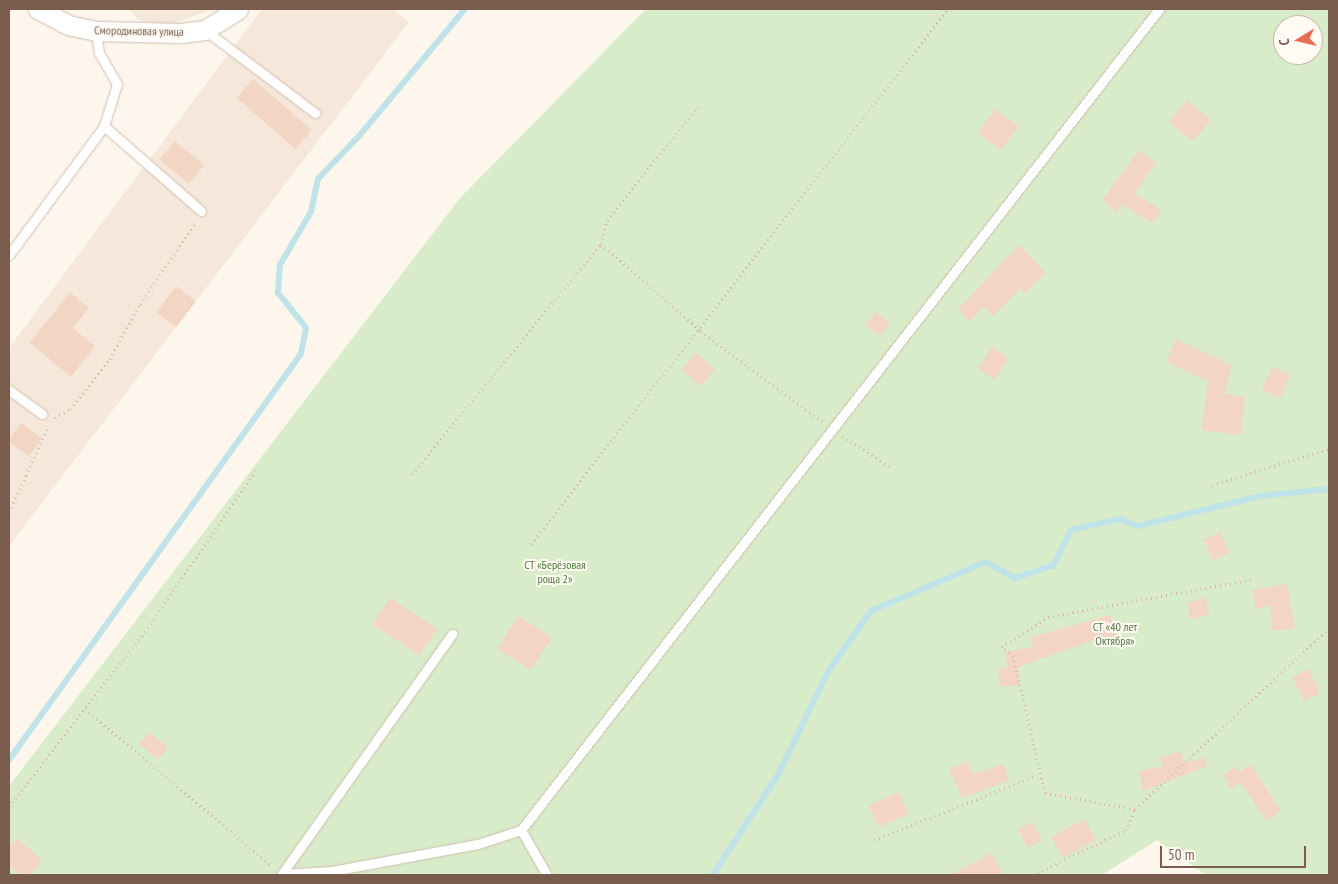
<!DOCTYPE html>
<html>
<head>
<meta charset="utf-8">
<style>
  body { margin:0 }
  #map { position:relative; width:1338px; height:884px; overflow:hidden; background:#fdf6ec; font-family:"PT Sans Narrow",sans-serif }
  div>[style] { position:absolute }
  .residential>* { inset:0; background:#f5e8da }
  .green>* { inset:0; background:#d8ecc9 }
  .stream>* { height:5.5px; margin:-2.75px; padding:0 2.75px; transform-origin:2.75px; border-radius:2.75px; background:#bfe3e8 }
  .building>* { inset:0; background:#f3d5c3; transform-origin:0 0 }
  .path>* { height:3px; margin-top:-1.5px; transform-origin:0; background:repeating-linear-gradient(90deg,#d9b8a5 0 1px,transparent 0 5px) }
  .roads { filter:drop-shadow(0 0 1px #d1beb0) drop-shadow(0 0 1px #d1beb0) }
  .service>* { height:9px; margin:-4.5px; padding:0 4.5px; transform-origin:4.5px; border-radius:4.5px; background:#fff }
  .minor>* { height:19px; margin:-9.5px; padding:0 9.5px; transform-origin:9.5px; border-radius:9.5px; background:#fff }
  span { translate:-50% -50%; white-space:nowrap; text-align:center; line-height:1.15; -webkit-text-stroke:4px #fffaf3; paint-order:stroke }
  .street-label { font-size:12px; color:#7a5c4d }
  .park-label { font-size:12px; color:#537a41 }
  .frame { position:absolute; inset:0; border:10px solid #7a5c4d; pointer-events:none }
  .north { position:absolute; left:1273px; top:15px; width:50px; height:50px; box-sizing:border-box; background:#fffaf3; border:1px solid #cabbb1; border-radius:50%; rotate:261deg; font-size:14px; font-weight:700; line-height:20px; text-align:center; color:#7a5c4d }
  .north::after { content:''; display:block; margin:auto; width:18px; height:22px; background:#e76f51; clip-path:polygon(50% 0,100% 100%,50% 72%,0 100%) }
  .scale { position:absolute; left:1160px; top:846px; width:146px; height:22px; box-sizing:border-box; border:2px solid #7a5c4d; border-top:0; padding-left:6px; font-size:15px; line-height:18px; white-space:nowrap; color:#7a5c4d; -webkit-text-stroke:4px #fffaf3; paint-order:stroke }
</style>
</head>
<body>
<div id="map">
  <div class="residential">
    <i style="clip-path:polygon(129px 9px,215px 9px,165px 26px,139px 20px)"></i>
    <i style="clip-path:polygon(262px 9px,392px 9px,409px 22px,9px 546px,9px 348px)"></i>
  </div>
  <div class="green">
    <i style="clip-path:polygon(evenodd,646px 9px,1329px 9px,1329px 875px,1206px 875px,1157px 840px,1102px 875px,9px 875px,9px 786px,460px 198px,646px 9px,1283px 25px,1313px 25px,1313px 55px,1283px 55px,1283px 25px)"></i>
  </div>
  <div class="stream">
    <i style="left:9px;top:760px;width:500px;rotate:-54.28deg"></i>
    <i style="left:301px;top:354px;width:26px;rotate:-79deg"></i>
    <i style="left:306px;top:328px;width:45px;rotate:-128.7deg"></i>
    <i style="left:278px;top:293px;width:28px;rotate:-86deg"></i>
    <i style="left:280px;top:265px;width:61px;rotate:-59.7deg"></i>
    <i style="left:311px;top:212px;width:34px;rotate:-78deg"></i>
    <i style="left:318px;top:179px;width:61px;rotate:-46.3deg"></i>
    <i style="left:360px;top:135px;width:164px;rotate:-50.2deg"></i>
    <i style="left:713px;top:875px;width:119px;rotate:-57deg"></i>
    <i style="left:778px;top:775px;width:117px;rotate:-64.1deg"></i>
    <i style="left:829px;top:670px;width:72px;rotate:-54.6deg"></i>
    <i style="left:871px;top:611px;width:125px;rotate:-23.1deg"></i>
    <i style="left:986px;top:562px;width:33px;rotate:29deg"></i>
    <i style="left:1015px;top:578px;width:40px;rotate:-18deg"></i>
    <i style="left:1053px;top:566px;width:40px;rotate:-63.4deg"></i>
    <i style="left:1071px;top:530px;width:50px;rotate:-12.7deg"></i>
    <i style="left:1120px;top:519px;width:19px;rotate:21deg"></i>
    <i style="left:1138px;top:526px;width:127px;rotate:-13.7deg"></i>
    <i style="left:1261px;top:496px;width:68px;rotate:-5.9deg"></i>
  </div>
  <div class="building">
    <i style="left:253px;top:79px;width:78px;height:25px;rotate:41deg"></i>
    <i style="left:1187px;top:100px;width:31px;height:28px;rotate:40deg"></i>
    <i style="left:995px;top:109px;width:29px;height:30px;rotate:36deg"></i>
    <i style="left:175px;top:141px;width:38px;height:24px;rotate:40deg"></i>
    <i style="clip-path:polygon(1139px 150px,1156px 163px,1134px 194px,1161px 209px,1153px 223px,1122px 205px,1117px 212px,1102px 201px)"></i>
    <i style="clip-path:polygon(1019px 245px,1046px 273px,1025px 293px,1020px 289px,993px 316px,984px 307px,969px 321px,958px 309px)"></i>
    <i style="left:176px;top:286px;width:25px;height:33px;rotate:37deg"></i>
    <i style="clip-path:polygon(70px 292px,89px 308px,73px 328px,95px 346px,71px 377px,30px 343px)"></i>
    <i style="left:875px;top:312px;width:18px;height:17px;rotate:34deg"></i>
    <i style="clip-path:polygon(1176px 339px,1232px 365px,1225px 394px,1245px 397px,1241px 435px,1201px 430px,1208px 381px,1166px 362px)"></i>
    <i style="left:992px;top:347px;width:20px;height:26px;rotate:33deg"></i>
    <i style="left:696px;top:353px;width:25px;height:22px;rotate:40deg"></i>
    <i style="left:1272px;top:367px;width:20px;height:25px;rotate:24deg"></i>
    <i style="left:21px;top:423px;width:26px;height:22px;rotate:36deg"></i>
    <i style="left:1220px;top:532px;width:23px;height:18px;rotate:65deg"></i>
    <i style="clip-path:polygon(1287px 584px,1295px 629px,1272px 630px,1271px 606px,1256px 609px,1252px 590px)"></i>
    <i style="left:390px;top:598px;width:56px;height:32px;rotate:33deg"></i>
    <i style="left:1206px;top:598px;width:17px;height:20px;rotate:77deg"></i>
    <i style="clip-path:polygon(1111px 615px,1116px 639px,1100px 643px,1099px 638px,1018px 667px,1020px 685px,1000px 687px,998px 669px,1008px 668px,1005px 652px,1034px 647px,1031px 637px)"></i>
    <i style="left:518px;top:616px;width:40px;height:39px;rotate:32deg"></i>
    <i style="left:1308px;top:669px;width:27px;height:18px;rotate:63deg"></i>
    <i style="left:149px;top:732px;width:24px;height:16px;rotate:38deg"></i>
    <i style="clip-path:polygon(1180px 751px,1185px 762px,1205px 758px,1207px 766px,1143px 791px,1139px 771px,1163px 766px,1160px 758px)"></i>
    <i style="clip-path:polygon(967px 761px,973px 774px,1004px 764px,1009px 780px,962px 798px,949px 769px)"></i>
    <i style="clip-path:polygon(1251px 765px,1281px 811px,1267px 821px,1241px 783px,1231px 789px,1223px 775px,1237px 766px,1240px 772px)"></i>
    <i style="left:899px;top:792px;width:24px;height:33px;rotate:66deg"></i>
    <i style="left:1085px;top:819px;width:24px;height:38px;rotate:62deg"></i>
    <i style="left:1032px;top:822px;width:21px;height:16px;rotate:62deg"></i>
    <i style="clip-path:polygon(17px 838px,42px 860px,30px 875px,21px 875px,9px 865px,9px 848px)"></i>
    <i style="clip-path:polygon(992px 853px,1003px 875px,950px 875px)"></i>
  </div>
  <div class="path">
    <i style="left:601px;top:244px;width:133px;rotate:41deg"></i>
    <i style="left:701px;top:331px;width:152px;rotate:36.7deg"></i>
    <i style="left:55px;top:418px;width:17px;rotate:-31deg"></i>
    <i style="left:70px;top:409px;width:64px;rotate:-51.3deg"></i>
    <i style="left:110px;top:359px;width:63px;rotate:-61.4deg"></i>
    <i style="left:140px;top:304px;width:99px;rotate:-55.7deg"></i>
    <i style="left:842px;top:436px;width:59px;rotate:32.6deg"></i>
    <i style="left:412px;top:474px;width:298px;rotate:-50.6deg"></i>
    <i style="left:601px;top:244px;width:25px;rotate:-76deg"></i>
    <i style="left:607px;top:220px;width:150px;rotate:-51.2deg"></i>
    <i style="left:1212px;top:485px;width:122px;rotate:-17.1deg"></i>
    <i style="left:9px;top:512px;width:94px;rotate:-65.4deg"></i>
    <i style="left:531px;top:544px;width:678px;rotate:-52.07deg"></i>
    <i style="left:85px;top:709px;width:244px;rotate:40deg"></i>
    <i style="left:9px;top:806px;width:216px;rotate:-52deg"></i>
    <i style="left:142px;top:636px;width:201px;rotate:-55.5deg"></i>
    <i style="left:1135px;top:809px;width:91px;rotate:-169.9deg"></i>
    <i style="left:1045px;top:793px;width:141px;rotate:-103.1deg"></i>
    <i style="left:1013px;top:656px;width:14px;rotate:-141deg"></i>
    <i style="left:1002px;top:647px;width:55px;rotate:-33.1deg"></i>
    <i style="left:1048px;top:617px;width:209px;rotate:-10.5deg"></i>
    <i style="left:874px;top:840px;width:175px;rotate:-21.7deg"></i>
    <i style="left:1033px;top:875px;width:103px;rotate:-25.8deg"></i>
    <i style="left:1126px;top:830px;width:23px;rotate:-67deg"></i>
    <i style="left:1135px;top:809px;width:265px;rotate:-43deg"></i>
  </div>
  <div class="roads">
    <div class="service">
      <i style="left:205px;top:30px;width:138px;rotate:37deg"></i>
      <i style="left:104px;top:126px;width:129px;rotate:41.2deg"></i>
      <i style="left:9px;top:255px;width:160px;rotate:-53.6deg"></i>
      <i style="left:104px;top:126px;width:44px;rotate:-72.8deg"></i>
      <i style="left:117px;top:84px;width:36px;rotate:-120deg"></i>
      <i style="left:99px;top:53px;width:22px;rotate:-98deg"></i>
      <i style="left:9px;top:390px;width:41px;rotate:36deg"></i>
      <i style="left:521px;top:830px;width:52px;rotate:60deg"></i>
      <i style="left:282px;top:874px;width:50px;rotate:-3.4deg"></i>
      <i style="left:332px;top:871px;width:148px;rotate:-10.5deg"></i>
      <i style="left:478px;top:844px;width:45px;rotate:-18deg"></i>
      <i style="left:521px;top:830px;width:1040px;rotate:-52.15deg"></i>
      <i style="left:281px;top:875px;width:296px;rotate:-54.6deg"></i>
    </div>
    <div class="minor">
      <i style="left:38px;top:9px;width:34px;rotate:28deg"></i>
      <i style="left:68px;top:25px;width:29px;rotate:12deg"></i>
      <i style="left:96px;top:31px;width:85px;rotate:1.3deg"></i>
      <i style="left:181px;top:33px;width:24px;rotate:-7deg"></i>
      <i style="left:205px;top:30px;width:39px;rotate:-32deg"></i>
    </div>
  </div>
  <div class="street-label">
    <span style="left:139px;top:31px;rotate:1deg">Смородиновая улица</span>
  </div>
  <div class="park-label">
    <span style="left:555px;top:572px">СТ «Берёзовая<br>роща 2»</span>
    <span style="left:1115px;top:634px">СТ «40 лет<br>Октября»</span>
  </div>
  <div class="frame"></div>
  <div class="north">С</div>
  <div class="scale">50 m</div>
</div>
</body>
</html>
